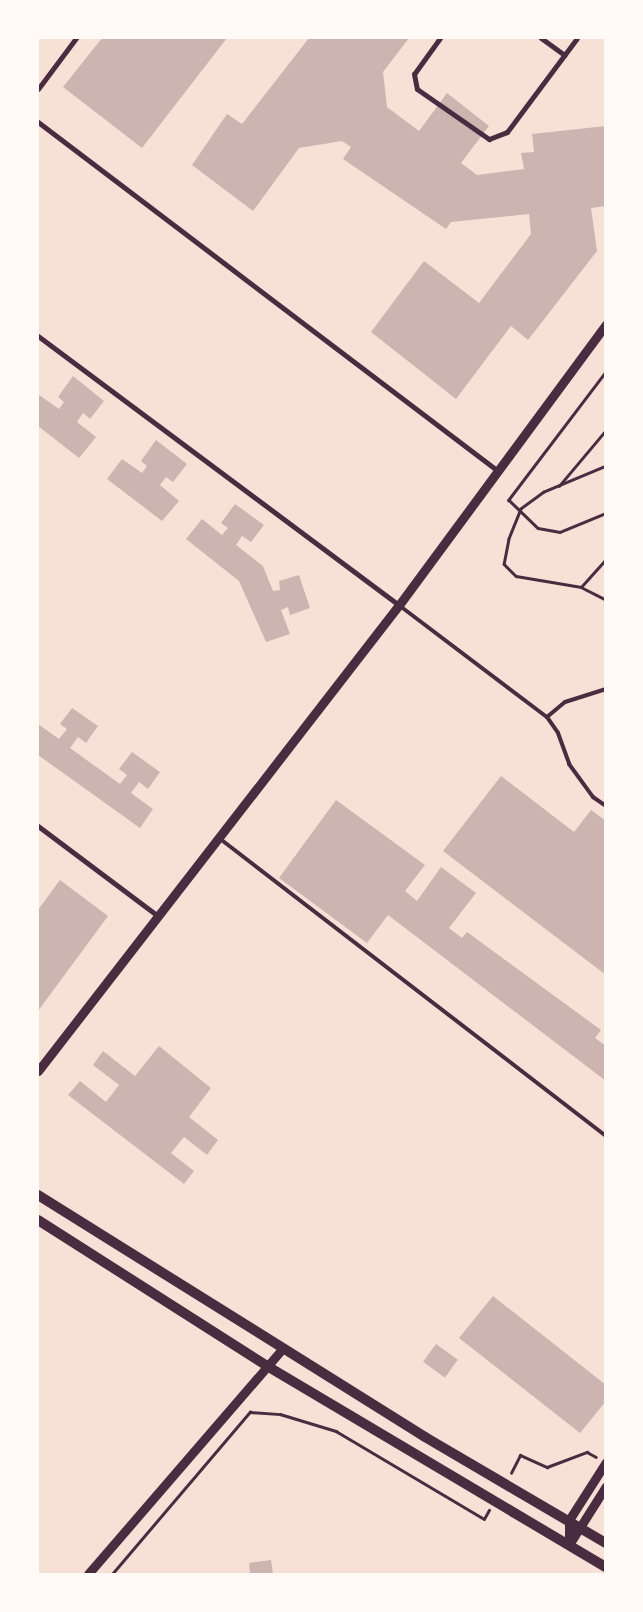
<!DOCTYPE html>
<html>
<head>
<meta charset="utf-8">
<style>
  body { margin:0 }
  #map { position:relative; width:643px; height:1612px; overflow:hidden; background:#f7e1d7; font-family:"PT Sans Narrow",sans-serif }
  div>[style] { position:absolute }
  .building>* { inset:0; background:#ccb4b1; transform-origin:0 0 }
  .path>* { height:2.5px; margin:-1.25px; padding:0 1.25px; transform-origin:1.25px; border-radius:1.25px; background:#4a2c40 }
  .service>* { height:4px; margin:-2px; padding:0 2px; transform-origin:2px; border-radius:2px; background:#4a2c40 }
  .minor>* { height:5px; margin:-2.5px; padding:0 2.5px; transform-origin:2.5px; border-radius:2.5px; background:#4a2c40 }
  .tertiary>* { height:9px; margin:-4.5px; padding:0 4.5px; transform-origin:4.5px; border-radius:4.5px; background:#4a2c40 }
  .secondary>* { height:10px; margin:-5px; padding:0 5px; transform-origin:5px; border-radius:5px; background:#4a2c40 }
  span { translate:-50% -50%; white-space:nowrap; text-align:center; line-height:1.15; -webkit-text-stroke:4.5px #fffaf5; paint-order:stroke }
  .frame { position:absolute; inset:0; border:39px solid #fffaf5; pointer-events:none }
</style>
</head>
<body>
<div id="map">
  <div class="building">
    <i style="clip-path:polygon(102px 38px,227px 38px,142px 148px,63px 87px)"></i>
    <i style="clip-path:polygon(309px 38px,409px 38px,383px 72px,387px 107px,419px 131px,447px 93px,489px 126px,461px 163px,477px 175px,524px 169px,521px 153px,534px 152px,532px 134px,606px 126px,606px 206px,591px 208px,597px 251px,528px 340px,511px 326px,456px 399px,371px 332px,424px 261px,479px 303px,531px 234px,529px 214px,451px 222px,446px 229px,343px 159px,351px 147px,342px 141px,299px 148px,253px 211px,192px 165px,227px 114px,242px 124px)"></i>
    <i style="clip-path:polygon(73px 376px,104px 401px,90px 419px,83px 413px,77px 422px,96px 437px,79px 458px,38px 426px,38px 397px,39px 395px,59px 409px,64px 402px,58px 397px)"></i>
    <i style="clip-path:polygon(156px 440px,187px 464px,173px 482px,166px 477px,160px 485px,179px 501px,162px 521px,107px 479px,122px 459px,142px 473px,147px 466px,141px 461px)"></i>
    <i style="clip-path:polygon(235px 504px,264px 525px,251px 542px,242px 536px,236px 545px,263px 566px,273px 591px,280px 590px,279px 581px,299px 575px,310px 608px,290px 615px,288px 607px,281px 610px,290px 634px,266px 642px,239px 581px,186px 539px,202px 519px,222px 535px,228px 528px,221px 523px)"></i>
    <i style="clip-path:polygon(72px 708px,98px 726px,86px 743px,78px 737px,70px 748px,120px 784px,127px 775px,119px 769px,132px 752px,160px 772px,148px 789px,139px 782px,131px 793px,153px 809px,140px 828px,38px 755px,38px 724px,59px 739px,67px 729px,60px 724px)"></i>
    <i style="clip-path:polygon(501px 776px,574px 832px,591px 810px,606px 821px,606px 975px,443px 851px)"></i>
    <i style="clip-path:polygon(336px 800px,425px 865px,405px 891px,417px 901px,441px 867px,476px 893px,449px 928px,462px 938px,467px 932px,601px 1030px,595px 1038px,606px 1046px,606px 1081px,388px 915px,367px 943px,279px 878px)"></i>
    <i style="clip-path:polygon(60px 880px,108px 916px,38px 1011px,38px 910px)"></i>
    <i style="clip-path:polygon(159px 1046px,211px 1088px,189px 1117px,218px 1140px,207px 1155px,184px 1137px,171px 1153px,194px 1171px,184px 1184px,68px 1095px,80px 1081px,106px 1102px,119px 1085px,93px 1065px,103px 1051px,135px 1076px)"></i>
    <i style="clip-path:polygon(493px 1296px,606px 1385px,606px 1401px,580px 1433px,459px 1338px)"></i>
    <i style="left:436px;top:1344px;width:27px;height:22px;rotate:36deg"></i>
    <i style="clip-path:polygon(271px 1560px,273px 1574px,250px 1574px,249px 1563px)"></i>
  </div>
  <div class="path">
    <i style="left:606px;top:372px;width:161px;rotate:127.2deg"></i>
    <i style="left:509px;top:500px;width:40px;rotate:44deg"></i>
    <i style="left:538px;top:528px;width:22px;rotate:10deg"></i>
    <i style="left:560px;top:532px;width:50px;rotate:-22.4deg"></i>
    <i style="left:606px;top:466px;width:67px;rotate:157.2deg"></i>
    <i style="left:544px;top:492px;width:29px;rotate:144deg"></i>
    <i style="left:521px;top:509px;width:32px;rotate:112deg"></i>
    <i style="left:509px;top:539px;width:25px;rotate:101deg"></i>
    <i style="left:504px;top:564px;width:17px;rotate:45deg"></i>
    <i style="left:516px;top:576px;width:66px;rotate:9.6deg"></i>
    <i style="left:581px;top:587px;width:28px;rotate:27deg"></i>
    <i style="left:559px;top:486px;width:73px;rotate:-50deg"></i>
    <i style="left:581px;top:587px;width:38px;rotate:-48deg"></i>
    <i style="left:511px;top:1473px;width:20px;rotate:-63deg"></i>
    <i style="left:520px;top:1455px;width:30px;rotate:24deg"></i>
    <i style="left:547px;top:1467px;width:43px;rotate:-20.6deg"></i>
    <i style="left:587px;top:1452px;width:10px;rotate:29deg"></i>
    <i style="left:112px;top:1574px;width:213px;rotate:-49.6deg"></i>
    <i style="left:250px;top:1412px;width:30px;rotate:4deg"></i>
    <i style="left:280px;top:1414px;width:59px;rotate:16.9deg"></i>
    <i style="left:336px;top:1431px;width:172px;rotate:30.7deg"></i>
    <i style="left:484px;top:1519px;width:10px;rotate:-61deg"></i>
  </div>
  <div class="service">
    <i style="left:400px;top:606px;width:184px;rotate:37.1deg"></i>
    <i style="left:547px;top:717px;width:23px;rotate:-40deg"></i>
    <i style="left:565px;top:702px;width:43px;rotate:-17.6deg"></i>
    <i style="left:547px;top:717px;width:19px;rotate:55deg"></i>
    <i style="left:558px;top:733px;width:33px;rotate:70deg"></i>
    <i style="left:569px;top:764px;width:41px;rotate:54deg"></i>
    <i style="left:593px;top:797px;width:16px;rotate:35deg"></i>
    <i style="left:219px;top:838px;width:488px;rotate:37.6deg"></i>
  </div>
  <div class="minor">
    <i style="left:440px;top:38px;width:44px;rotate:125.8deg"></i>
    <i style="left:414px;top:74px;width:15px;rotate:79deg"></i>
    <i style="left:417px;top:89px;width:88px;rotate:34.8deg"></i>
    <i style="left:489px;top:139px;width:19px;rotate:-21deg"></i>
    <i style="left:507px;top:132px;width:117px;rotate:-53.3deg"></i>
    <i style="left:541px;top:38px;width:29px;rotate:36deg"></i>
    <i style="left:38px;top:89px;width:64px;rotate:-53.3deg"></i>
    <i style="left:38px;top:122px;width:577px;rotate:37.19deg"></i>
    <i style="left:38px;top:336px;width:450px;rotate:36.7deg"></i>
    <i style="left:38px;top:826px;width:150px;rotate:36.9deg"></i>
  </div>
  <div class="tertiary">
    <i style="left:38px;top:1071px;width:589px;rotate:-52.24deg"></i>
    <i style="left:399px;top:605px;width:349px;rotate:-53.6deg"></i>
    <i style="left:569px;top:1543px;width:23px;rotate:-90deg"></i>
    <i style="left:569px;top:1520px;width:69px;rotate:-57.5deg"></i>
    <i style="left:570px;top:1543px;width:67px;rotate:-57.7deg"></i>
    <i style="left:88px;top:1574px;width:297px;rotate:-49.2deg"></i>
  </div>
  <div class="secondary">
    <i style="left:38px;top:1195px;width:456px;rotate:32deg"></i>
    <i style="left:425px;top:1437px;width:210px;rotate:30.4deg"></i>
    <i style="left:38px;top:1220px;width:272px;rotate:32.5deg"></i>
    <i style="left:267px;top:1366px;width:394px;rotate:30.7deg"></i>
  </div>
  <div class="frame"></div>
</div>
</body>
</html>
